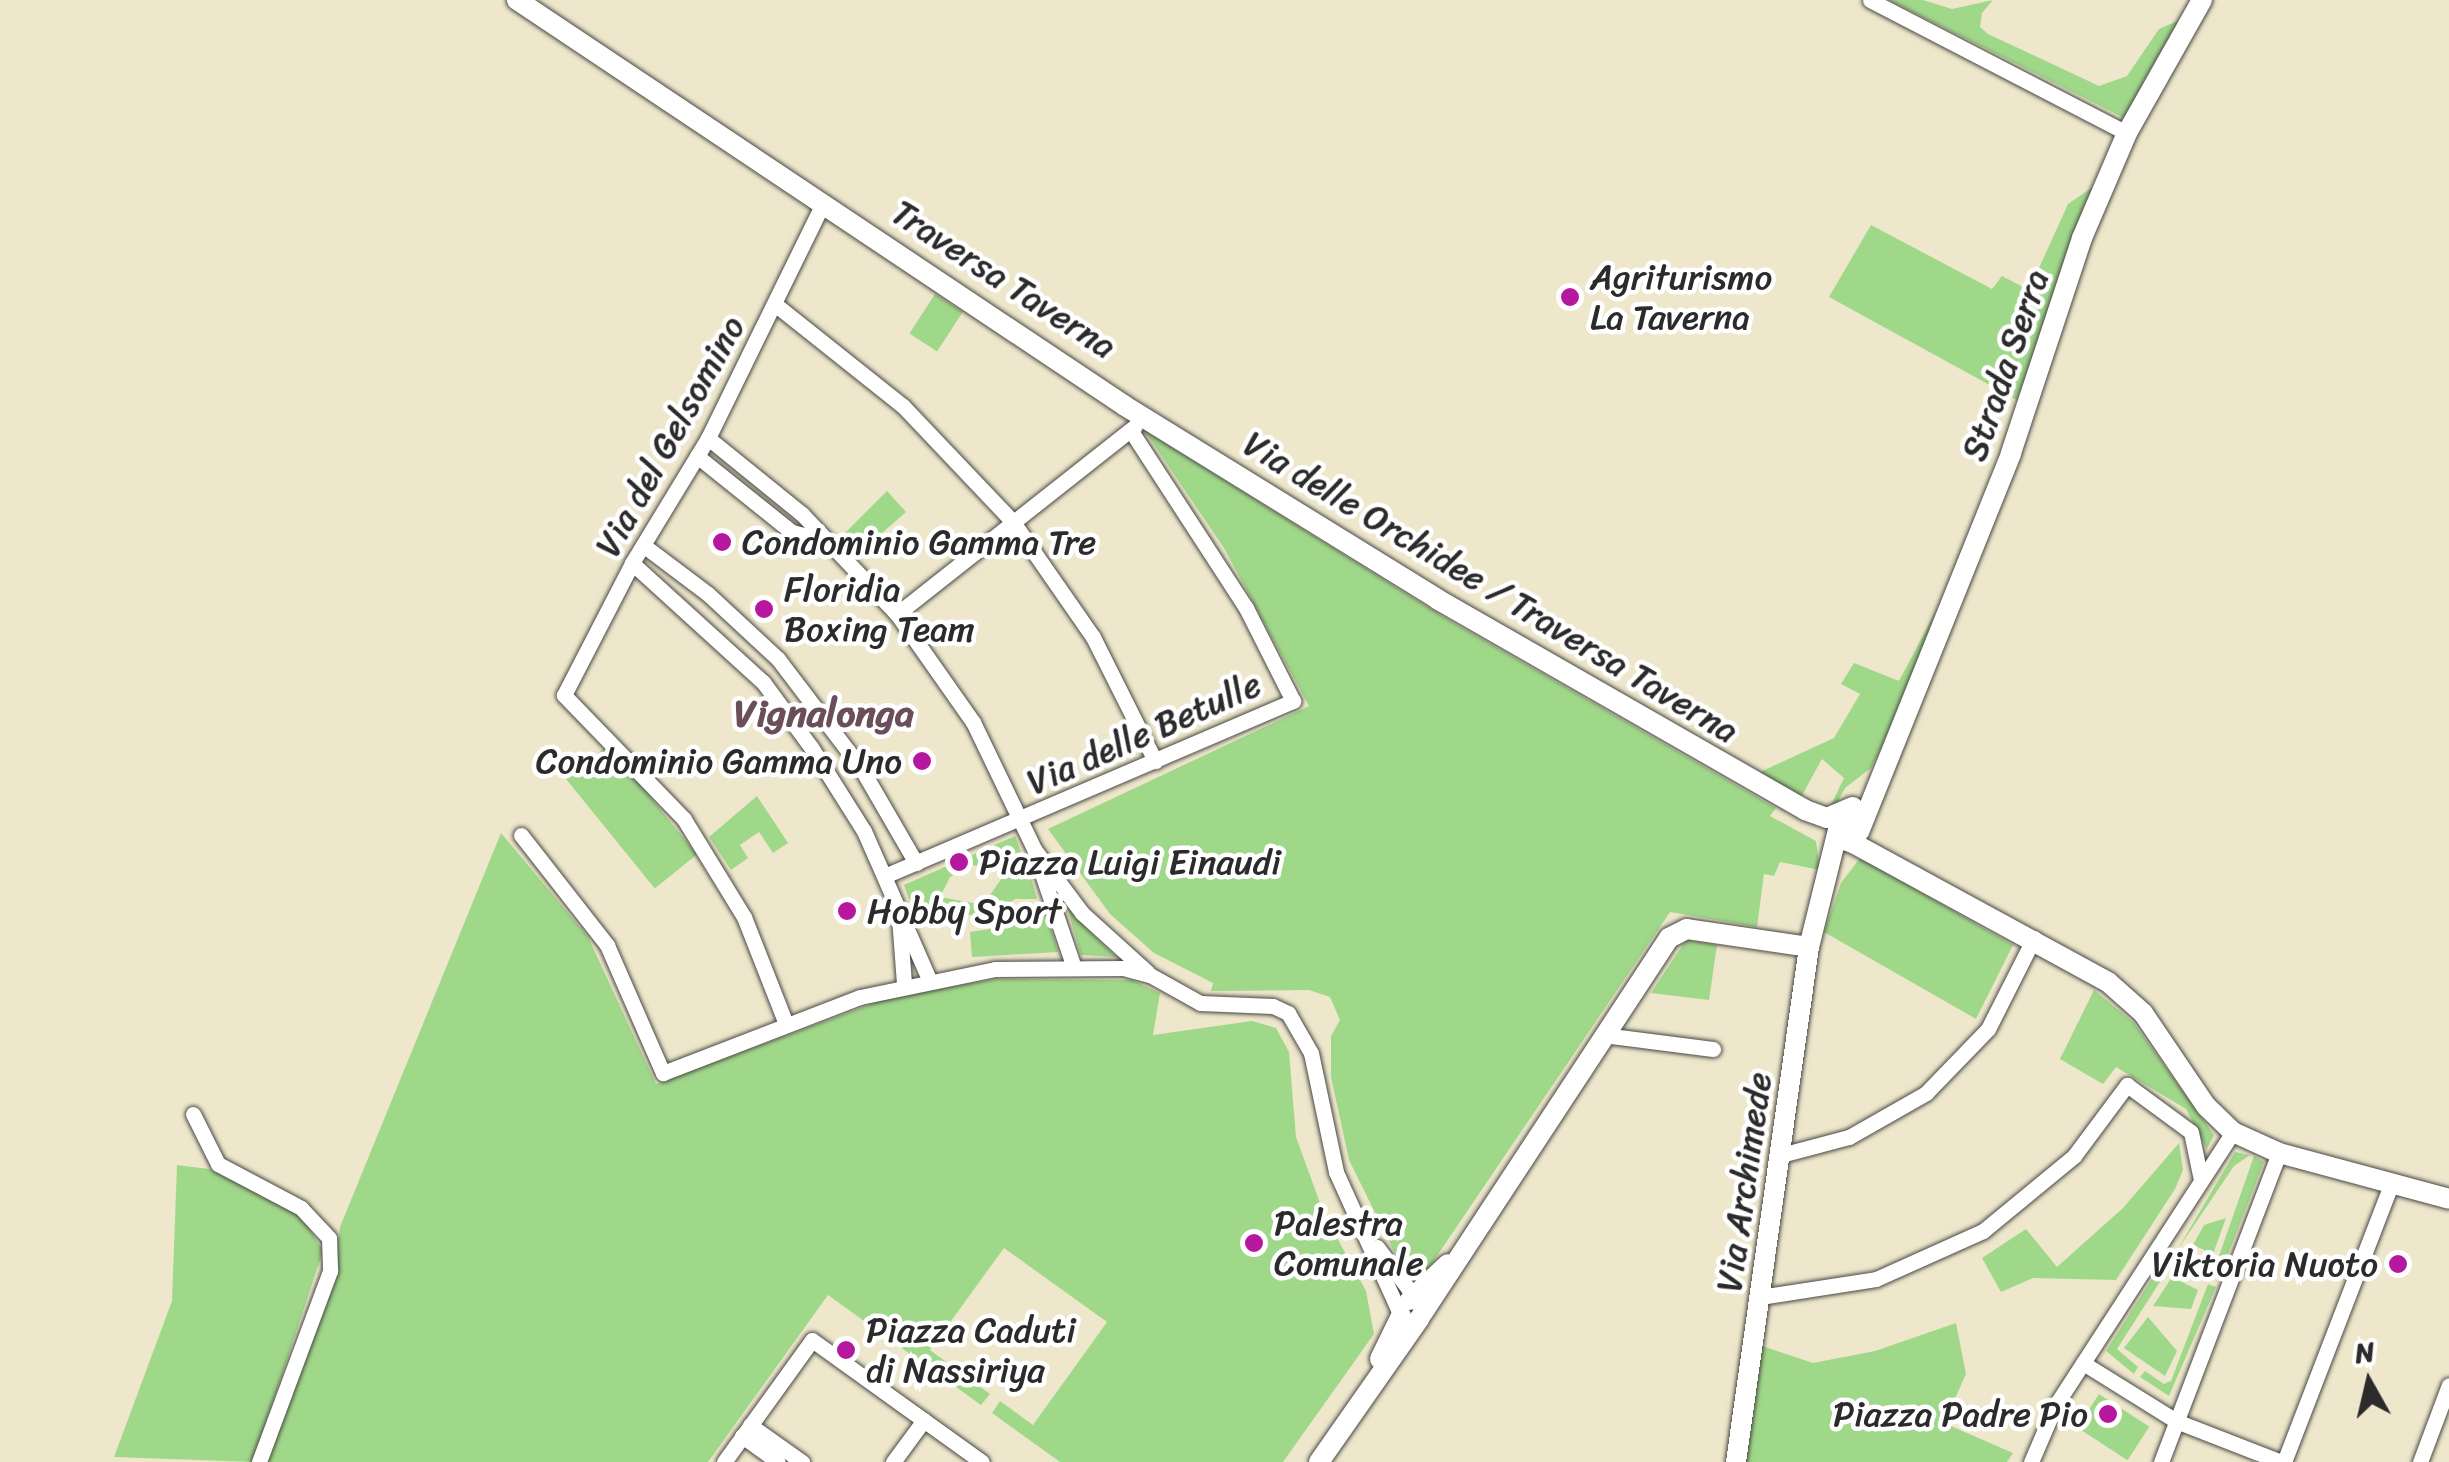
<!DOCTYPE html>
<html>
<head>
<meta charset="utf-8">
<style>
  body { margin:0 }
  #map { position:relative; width:2449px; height:1462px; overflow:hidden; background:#eee7cc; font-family:Sriracha,sans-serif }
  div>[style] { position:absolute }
  .green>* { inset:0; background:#a0d88a; transform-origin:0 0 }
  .roads { filter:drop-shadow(0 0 2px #484743) drop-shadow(0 0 2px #484743) }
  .minor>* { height:15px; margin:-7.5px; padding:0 7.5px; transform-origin:7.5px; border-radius:7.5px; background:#fff }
  .major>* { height:20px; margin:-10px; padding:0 10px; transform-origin:10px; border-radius:10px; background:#fff }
  .dots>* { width:28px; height:28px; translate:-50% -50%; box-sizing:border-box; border:5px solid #fff; border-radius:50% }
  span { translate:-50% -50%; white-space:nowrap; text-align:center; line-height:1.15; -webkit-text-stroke:9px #fff; paint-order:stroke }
  .poi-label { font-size:35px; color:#2b2b2b }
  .left { translate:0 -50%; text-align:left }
  .right { translate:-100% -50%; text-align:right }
  .street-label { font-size:35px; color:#2b2b2b }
  .neighbourhood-label { font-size:38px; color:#6a4e59; font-weight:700 }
  .north { position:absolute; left:2319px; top:1332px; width:100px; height:100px; -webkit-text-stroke:8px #fff; paint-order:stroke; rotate:352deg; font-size:28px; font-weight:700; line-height:40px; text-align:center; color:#2b2b2b }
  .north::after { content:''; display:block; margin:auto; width:35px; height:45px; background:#2b2b2b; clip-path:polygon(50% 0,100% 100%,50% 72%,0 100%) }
</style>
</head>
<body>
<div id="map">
  <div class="green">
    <i style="clip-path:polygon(1889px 0,1923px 0,1952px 9px,1993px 0,1982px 13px,1980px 27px,1988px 34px,2099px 86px,2127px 76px,2159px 29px,2182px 19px,2124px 118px)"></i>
    <i style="clip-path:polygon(2093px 187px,2017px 400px,1829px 297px,1871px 225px,1992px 289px,2002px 276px,2029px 290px,2068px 204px)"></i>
    <i style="left:935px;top:294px;width:33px;height:47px;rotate:33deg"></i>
    <i style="clip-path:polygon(1144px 430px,1445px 618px,1776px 808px,1770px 816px,1816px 841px,1820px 870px,1780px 862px,1774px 876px,1764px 874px,1757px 927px,1670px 912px,1426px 1272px,1413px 1271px,1394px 1251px,1349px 1160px,1331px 1077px,1331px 1036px,1340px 1020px,1330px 997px,1309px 990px,1211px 991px,1213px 983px,1154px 953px,1110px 914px,1048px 829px,1309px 706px,1224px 548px)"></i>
    <i style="clip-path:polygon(887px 491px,906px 512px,858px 554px,842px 536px)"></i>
    <i style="clip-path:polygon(1937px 609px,1908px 695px,1871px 768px,1845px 788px,1834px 809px,1830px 807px,1844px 778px,1822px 759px,1801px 797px,1758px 773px,1834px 738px,1860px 694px,1841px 684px,1854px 663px,1899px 681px)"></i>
    <i style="left:608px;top:745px;width:141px;height:54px;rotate:51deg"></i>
    <i style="clip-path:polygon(757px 796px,788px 843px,773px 853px,759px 832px,740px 845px,748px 858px,731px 870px,709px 837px)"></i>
    <i style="clip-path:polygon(501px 833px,588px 937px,656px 1084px,888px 998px,996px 979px,1132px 980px,1160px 993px,1153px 1035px,1252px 1021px,1276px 1028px,1289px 1052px,1296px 1137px,1324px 1214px,1366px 1291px,1374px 1334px,1283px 1462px,1060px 1462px,992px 1413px,1000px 1401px,1033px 1425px,1107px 1322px,1004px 1248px,930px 1350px,990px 1394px,981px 1405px,828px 1295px,708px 1462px,266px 1462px,334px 1279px,340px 1227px)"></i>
    <i style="clip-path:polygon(1015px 836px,1028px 871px,970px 865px,950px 877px,940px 897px,983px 905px,1006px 872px,1031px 877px,1037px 899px,1015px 899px,988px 919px,961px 913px,938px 919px,911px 905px,904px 885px)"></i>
    <i style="clip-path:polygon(1860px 858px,2013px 945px,1976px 1019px,1824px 932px,1841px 883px)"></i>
    <i style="clip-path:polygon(1022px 903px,1045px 909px,1058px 952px,972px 957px,970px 932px,996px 928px)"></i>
    <i style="clip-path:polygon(1067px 907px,1091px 933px,1116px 957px,1081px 955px)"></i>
    <i style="clip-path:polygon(1686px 940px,1717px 945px,1709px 1000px,1651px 993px)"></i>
    <i style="clip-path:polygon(2094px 990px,2134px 1023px,2214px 1135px,2207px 1149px,2186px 1109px,2116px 1067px,2103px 1084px,2060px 1059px)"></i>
    <i style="clip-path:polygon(2179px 1143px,2183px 1170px,2175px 1189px,2116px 1280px,2033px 1278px,2001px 1292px,1982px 1258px,2026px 1229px,2057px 1267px,2123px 1208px)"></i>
    <i style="clip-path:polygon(2235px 1152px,2250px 1155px,2234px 1166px,2176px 1252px)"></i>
    <i style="clip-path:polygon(2254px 1156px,2264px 1162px,2218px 1280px,2212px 1276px)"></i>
    <i style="clip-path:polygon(177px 1165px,209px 1169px,301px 1215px,323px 1251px,253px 1462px,114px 1457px,172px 1301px)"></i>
    <i style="clip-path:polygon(2226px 1218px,2213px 1254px,2193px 1245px,2204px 1225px)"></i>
    <i style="clip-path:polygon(2168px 1254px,2172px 1263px,2117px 1349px,2138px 1367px,2134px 1374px,2106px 1351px)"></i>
    <i style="clip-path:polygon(2172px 1277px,2198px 1290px,2191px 1309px,2153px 1306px)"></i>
    <i style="clip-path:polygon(2208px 1284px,2216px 1287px,2169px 1396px,2140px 1377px,2145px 1371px,2164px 1384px,2171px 1381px)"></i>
    <i style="clip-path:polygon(2148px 1317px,2177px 1351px,2165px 1376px,2124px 1348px)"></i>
    <i style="clip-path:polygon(1956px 1323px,1966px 1374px,1944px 1423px,2013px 1453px,2007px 1462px,1745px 1462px,1762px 1346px,1813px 1363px,1875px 1351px)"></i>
    <i style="left:2099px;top:1394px;width:60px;height:40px;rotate:33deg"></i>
  </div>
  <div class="roads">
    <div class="minor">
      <i style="left:1870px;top:0;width:289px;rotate:27.4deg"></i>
      <i style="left:776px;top:305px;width:162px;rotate:38.5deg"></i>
      <i style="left:903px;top:406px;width:160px;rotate:46.5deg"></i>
      <i style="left:1013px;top:522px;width:140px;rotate:55.2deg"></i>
      <i style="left:1093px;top:637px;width:139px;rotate:63.4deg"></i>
      <i style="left:708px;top:438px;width:121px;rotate:39deg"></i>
      <i style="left:802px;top:514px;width:138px;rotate:46.5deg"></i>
      <i style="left:897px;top:614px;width:132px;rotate:54.9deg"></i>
      <i style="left:973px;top:722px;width:141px;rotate:64.3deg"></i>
      <i style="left:1034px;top:849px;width:80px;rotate:53.1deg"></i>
      <i style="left:1082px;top:913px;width:88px;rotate:42.2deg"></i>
      <i style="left:697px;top:456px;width:122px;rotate:38.7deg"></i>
      <i style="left:792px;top:532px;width:37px;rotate:14deg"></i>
      <i style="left:643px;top:545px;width:81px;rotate:37deg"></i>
      <i style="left:708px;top:594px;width:96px;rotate:42.9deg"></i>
      <i style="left:778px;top:659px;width:137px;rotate:52.7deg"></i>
      <i style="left:861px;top:768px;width:110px;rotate:59.9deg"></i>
      <i style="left:632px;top:563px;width:177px;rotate:42.3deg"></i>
      <i style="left:763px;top:682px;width:81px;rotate:53.6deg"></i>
      <i style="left:811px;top:747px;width:99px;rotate:57.8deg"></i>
      <i style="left:864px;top:831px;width:162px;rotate:66.3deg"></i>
      <i style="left:897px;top:614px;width:303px;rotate:-38.3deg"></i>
      <i style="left:521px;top:835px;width:140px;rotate:52deg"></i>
      <i style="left:607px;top:945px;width:140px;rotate:66.4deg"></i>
      <i style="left:663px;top:1073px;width:211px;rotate:-21.1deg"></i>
      <i style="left:860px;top:997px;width:138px;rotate:-11.7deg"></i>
      <i style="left:995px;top:969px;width:128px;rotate:-0.4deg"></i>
      <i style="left:1123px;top:968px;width:28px;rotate:15deg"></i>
      <i style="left:1150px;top:975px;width:57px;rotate:29.2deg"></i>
      <i style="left:1200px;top:1003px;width:73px;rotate:2.4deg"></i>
      <i style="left:1273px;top:1006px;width:17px;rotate:25deg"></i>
      <i style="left:1288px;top:1013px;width:46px;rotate:60.1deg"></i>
      <i style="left:1311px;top:1053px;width:122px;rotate:78.1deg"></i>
      <i style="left:1336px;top:1172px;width:156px;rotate:65.7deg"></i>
      <i style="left:1038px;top:862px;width:109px;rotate:71.2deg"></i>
      <i style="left:887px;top:875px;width:442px;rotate:-23.2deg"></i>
      <i style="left:1293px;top:701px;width:104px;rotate:-116.8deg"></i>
      <i style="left:1246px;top:608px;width:211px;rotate:-123deg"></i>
      <i style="left:899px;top:917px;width:67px;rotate:85.7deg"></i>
      <i style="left:786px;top:1024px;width:115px;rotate:-111.4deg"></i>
      <i style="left:744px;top:917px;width:115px;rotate:-121.5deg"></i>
      <i style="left:684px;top:819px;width:173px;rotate:-134.1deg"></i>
      <i style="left:564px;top:695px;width:148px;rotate:-62.7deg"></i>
      <i style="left:632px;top:563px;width:146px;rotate:-58.7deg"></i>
      <i style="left:708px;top:438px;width:262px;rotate:-63.9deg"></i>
      <i style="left:1603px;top:1035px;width:111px;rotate:7.3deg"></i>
      <i style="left:193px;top:1114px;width:56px;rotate:63.4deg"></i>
      <i style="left:218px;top:1164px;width:94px;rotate:27.9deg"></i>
      <i style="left:301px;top:1208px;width:41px;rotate:47deg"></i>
      <i style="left:329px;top:1238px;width:33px;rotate:88deg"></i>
      <i style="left:330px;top:1271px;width:204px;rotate:110.4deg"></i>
      <i style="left:1781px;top:1155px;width:70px;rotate:-14.8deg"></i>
      <i style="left:1849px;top:1137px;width:89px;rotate:-29.7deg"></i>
      <i style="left:1926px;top:1093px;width:89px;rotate:-45.9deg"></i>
      <i style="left:1988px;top:1029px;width:102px;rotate:-63.2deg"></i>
      <i style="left:1377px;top:1247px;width:70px;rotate:53.1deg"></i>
      <i style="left:1760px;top:1297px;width:117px;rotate:-8.8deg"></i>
      <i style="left:1876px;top:1279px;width:117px;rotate:-24.2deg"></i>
      <i style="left:1983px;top:1231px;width:118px;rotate:-39.5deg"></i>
      <i style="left:2074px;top:1156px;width:89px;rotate:-53.3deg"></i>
      <i style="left:2127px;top:1085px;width:79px;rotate:36.3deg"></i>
      <i style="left:2191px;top:1132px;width:49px;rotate:78.2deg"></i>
      <i style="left:2083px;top:1363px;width:110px;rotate:31.9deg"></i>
      <i style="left:2176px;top:1421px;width:113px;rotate:21.3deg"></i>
      <i style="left:750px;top:1425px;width:64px;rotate:35.4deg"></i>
      <i style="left:742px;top:1436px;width:44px;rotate:35.8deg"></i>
      <i style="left:724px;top:1462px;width:150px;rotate:-54.2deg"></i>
      <i style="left:812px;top:1340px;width:209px;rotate:35.7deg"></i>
      <i style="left:893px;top:1462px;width:52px;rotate:-53.6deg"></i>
      <i style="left:2031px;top:1462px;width:61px;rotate:-66.8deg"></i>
      <i style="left:2055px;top:1406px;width:327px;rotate:-57deg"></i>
      <i style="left:2161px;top:1462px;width:331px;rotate:-69.1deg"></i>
      <i style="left:2284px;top:1462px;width:298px;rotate:-68.9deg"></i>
      <i style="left:2420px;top:1462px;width:82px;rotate:-69.4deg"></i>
    </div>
    <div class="major">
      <i style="left:517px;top:0;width:731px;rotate:33.73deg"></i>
      <i style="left:1125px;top:406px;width:367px;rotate:31.7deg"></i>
      <i style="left:1437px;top:599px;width:424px;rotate:29.8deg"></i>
      <i style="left:1805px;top:810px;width:23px;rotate:20deg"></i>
      <i style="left:1827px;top:818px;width:28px;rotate:-23deg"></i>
      <i style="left:1859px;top:832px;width:408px;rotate:-68.1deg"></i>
      <i style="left:2011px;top:453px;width:226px;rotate:-71.7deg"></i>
      <i style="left:2082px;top:238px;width:114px;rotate:-66.8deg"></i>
      <i style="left:2127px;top:133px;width:153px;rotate:-60.6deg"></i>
      <i style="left:1853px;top:843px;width:290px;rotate:28.6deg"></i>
      <i style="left:2108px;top:982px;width:47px;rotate:41.5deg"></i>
      <i style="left:2143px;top:1013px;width:112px;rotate:55.9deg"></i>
      <i style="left:2206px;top:1106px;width:37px;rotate:44deg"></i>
      <i style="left:2233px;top:1132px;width:51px;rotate:24.5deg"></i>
      <i style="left:2279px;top:1153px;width:176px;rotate:15.1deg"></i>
      <i style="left:1410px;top:1300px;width:52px;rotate:-43.5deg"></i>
      <i style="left:1422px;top:1314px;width:450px;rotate:-56.7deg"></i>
      <i style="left:1669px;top:938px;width:20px;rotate:-27deg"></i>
      <i style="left:1687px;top:929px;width:123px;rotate:8.4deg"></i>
      <i style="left:1380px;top:1359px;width:48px;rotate:-64deg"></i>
      <i style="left:1319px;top:1462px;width:176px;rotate:-55deg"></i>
      <i style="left:1736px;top:1462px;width:520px;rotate:-81.93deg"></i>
      <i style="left:1809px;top:947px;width:121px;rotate:-76.1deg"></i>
      <i style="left:1838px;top:830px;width:12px;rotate:-35deg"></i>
      <i style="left:1848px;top:823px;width:10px;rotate:24deg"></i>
      <i style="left:1857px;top:827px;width:16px;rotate:104deg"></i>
      <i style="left:1853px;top:843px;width:16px;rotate:-162deg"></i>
    </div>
  </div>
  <div class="dots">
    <i style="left:1570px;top:297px;background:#b5179e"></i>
    <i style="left:722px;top:542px;background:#b5179e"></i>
    <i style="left:764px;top:609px;background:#b5179e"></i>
    <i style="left:922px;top:761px;background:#b5179e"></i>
    <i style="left:959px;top:862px;background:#b5179e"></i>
    <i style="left:847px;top:911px;background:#b5179e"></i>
    <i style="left:1254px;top:1243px;background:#b5179e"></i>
    <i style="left:2398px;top:1264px;background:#b5179e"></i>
    <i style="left:846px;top:1350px;background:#b5179e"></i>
    <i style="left:2108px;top:1414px;background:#b5179e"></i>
  </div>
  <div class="poi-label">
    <span class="left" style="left:1590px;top:297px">Agriturismo<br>La Taverna</span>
    <span class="left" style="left:742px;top:542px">Condominio Gamma Tre</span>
    <span class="left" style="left:784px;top:609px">Floridia<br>Boxing Team</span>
    <span class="right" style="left:902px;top:761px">Condominio Gamma Uno</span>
    <span class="left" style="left:979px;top:862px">Piazza Luigi Einaudi</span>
    <span class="left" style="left:867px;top:911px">Hobby Sport</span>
    <span class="left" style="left:1274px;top:1243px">Palestra<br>Comunale</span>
    <span class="right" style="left:2378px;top:1264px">Viktoria Nuoto</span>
    <span class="left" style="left:866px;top:1350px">Piazza Caduti<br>di Nassiriya</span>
    <span class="right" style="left:2088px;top:1414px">Piazza Padre Pio</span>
  </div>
  <div class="street-label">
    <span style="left:1004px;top:279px;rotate:33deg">Traversa Taverna</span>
    <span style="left:2005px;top:365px;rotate:-71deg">Strada Serra</span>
    <span style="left:670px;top:436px;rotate:-61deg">Via del Gelsomino</span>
    <span style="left:1491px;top:587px;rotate:31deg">Via delle Orchidee / Traversa Taverna</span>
    <span style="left:1144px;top:733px;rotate:-24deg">Via delle Betulle</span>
    <span style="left:1744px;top:1182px;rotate:-82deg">Via Archimede</span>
  </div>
  <div class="neighbourhood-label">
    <span style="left:824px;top:714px">Vignalonga</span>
  </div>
  <div class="north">N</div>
</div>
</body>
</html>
